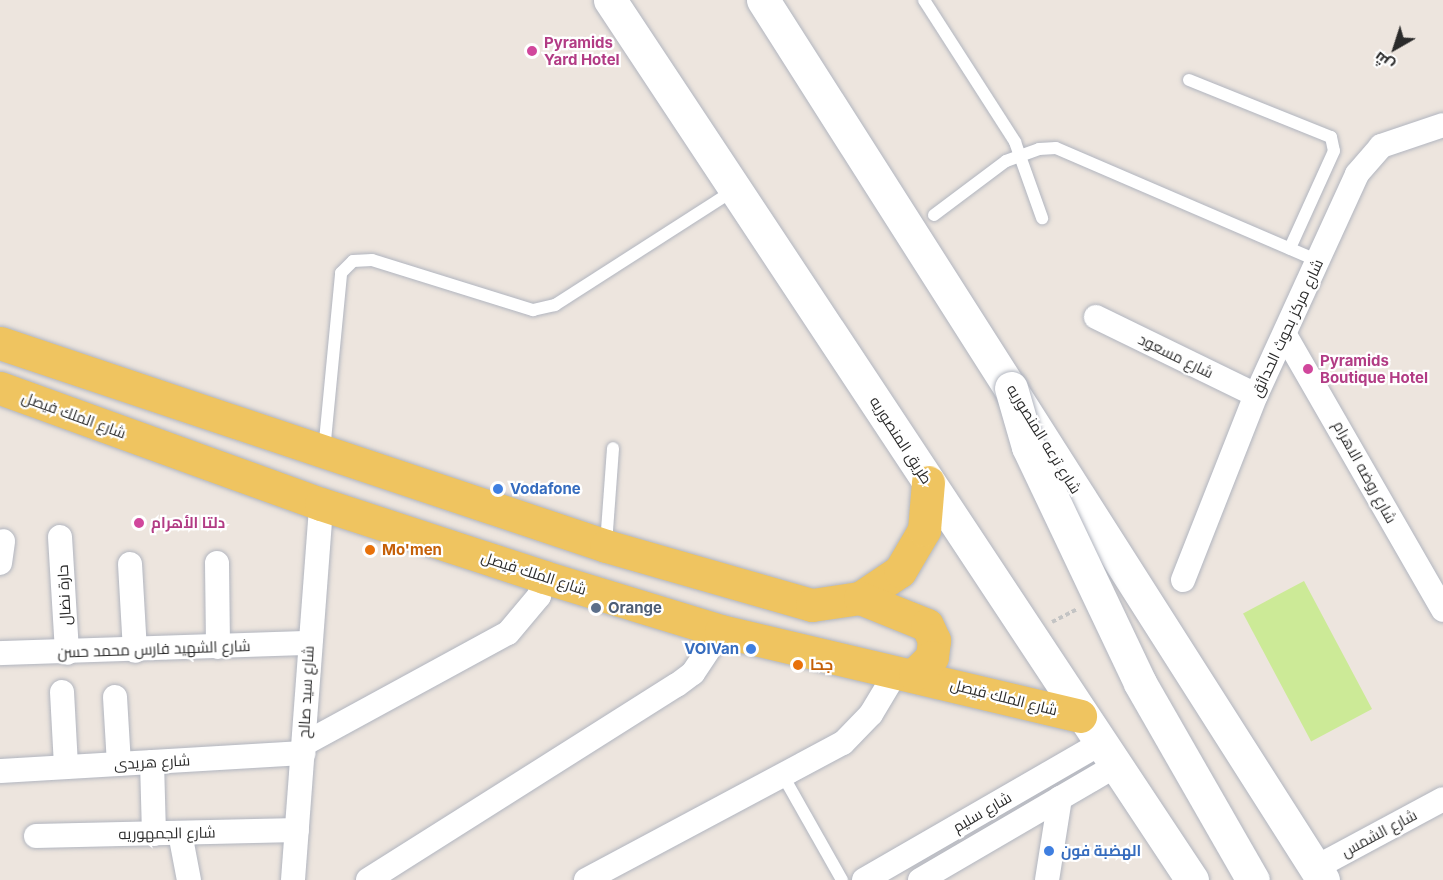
<!DOCTYPE html>
<html>
<head>
<meta charset="utf-8">
<style>
  body { margin:0 }
  #map { position:relative; width:1443px; height:880px; overflow:hidden; background:#ede5de; font-family:Inter,Cairo,sans-serif }
  div>[style] { position:absolute }
  .pitch>* { inset:0; background:#ccea97; transform-origin:0 0 }
  .path>* { height:4px; margin-top:-2px; transform-origin:0; background:repeating-linear-gradient(90deg,#c4c4c4 0 4.5px,transparent 0 7.5px) }
  .roads { filter:drop-shadow(0 0 2px #b1b5bf) drop-shadow(0 0 2px #b1b5bf) }
  .service>* { height:12px; margin:-6px; padding:0 6px; transform-origin:6px; border-radius:6px; background:#fff }
  .minor>* { height:24px; margin:-12px; padding:0 12px; transform-origin:12px; border-radius:12px; background:#fff }
  .secondary>* { height:33px; margin:-16.5px; padding:0 16.5px; transform-origin:16.5px; border-radius:16.5px; background:#fff }
  .primary>* { height:33px; margin:-16.5px; padding:0 16.5px; transform-origin:16.5px; border-radius:16.5px; background:#efc460 }
  .bridges { filter:drop-shadow(0 0 2px #b1b5bf) drop-shadow(0 0 2px #b1b5bf) }
  .secondary-bridge>* { height:33px; margin:-16.5px; padding:0 16.5px; transform-origin:16.5px; border-radius:16.5px; background:#fff }
  .dots>* { width:16px; height:16px; translate:-50% -50%; box-sizing:border-box; border:3px solid #fff; border-radius:50% }
  span { translate:-50% -50%; white-space:nowrap; text-align:center; line-height:1.15; -webkit-text-stroke:4.5px #fff; paint-order:stroke }
  .hotel-label { font-size:15px; color:#b23c85; font-weight:700 }
  .left { translate:0 -50%; text-align:left }
  .street-label { font-size:15px; color:#2b2b2b }
  .shop-label { font-size:15px; color:#366cbe; font-weight:700 }
  .right { translate:-100% -50%; text-align:right }
  .food-label { font-size:15px; color:#c56008; font-weight:700 }
  .service-label { font-size:15px; color:#4e5e75; font-weight:700 }
  .north { position:absolute; left:1365px; top:18px; width:60px; height:60px; -webkit-text-stroke:4px #fff; paint-order:stroke; rotate:219deg; font-size:16px; font-weight:700; line-height:24px; text-align:center; color:#2b2b2b }
  .north::after { content:''; display:block; margin:auto; width:21px; height:27px; background:#2b2b2b; clip-path:polygon(50% 0,100% 100%,50% 72%,0 100%) }
</style>
</head>
<body>
<div id="map">
  <div class="pitch">
    <i style="left:1304px;top:581px;width:145px;height:69px;rotate:62deg"></i>
  </div>
  <div class="path">
    <i style="left:1052px;top:622px;width:29px;rotate:-27deg"></i>
  </div>
  <div class="roads">
    <div class="service">
      <i style="left:924px;top:0;width:169px;rotate:57.3deg"></i>
      <i style="left:1015px;top:142px;width:81px;rotate:70.4deg"></i>
      <i style="left:1189px;top:80px;width:153px;rotate:21.9deg"></i>
      <i style="left:1331px;top:137px;width:14px;rotate:78deg"></i>
      <i style="left:1334px;top:151px;width:107px;rotate:114.4deg"></i>
      <i style="left:934px;top:215px;width:90px;rotate:-36.9deg"></i>
      <i style="left:1006px;top:161px;width:35px;rotate:-20deg"></i>
      <i style="left:1039px;top:149px;width:17px;rotate:-3deg"></i>
      <i style="left:1056px;top:148px;width:286px;rotate:23.3deg"></i>
      <i style="left:324px;top:451px;width:179px;rotate:-84.5deg"></i>
      <i style="left:341px;top:273px;width:17px;rotate:-45deg"></i>
      <i style="left:353px;top:261px;width:19px;rotate:-3deg"></i>
      <i style="left:372px;top:260px;width:169px;rotate:17.3deg"></i>
      <i style="left:533px;top:310px;width:23px;rotate:-13deg"></i>
      <i style="left:555px;top:305px;width:213px;rotate:-32.7deg"></i>
      <i style="left:606px;top:544px;width:96px;rotate:-85.8deg"></i>
      <i style="left:782px;top:774px;width:122px;rotate:60.5deg"></i>
    </div>
    <div class="minor">
      <i style="left:1096px;top:317px;width:178px;rotate:26deg"></i>
      <i style="left:1285px;top:335px;width:317px;rotate:60.1deg"></i>
      <i style="left:60px;top:537px;width:116px;rotate:86.5deg"></i>
      <i style="left:0;top:563px;width:22px;rotate:-82deg"></i>
      <i style="left:217px;top:563px;width:84px;rotate:89.3deg"></i>
      <i style="left:130px;top:564px;width:87px;rotate:86.7deg"></i>
      <i style="left:1183px;top:580px;width:199px;rotate:-68.5deg"></i>
      <i style="left:1256px;top:395px;width:243px;rotate:-65.4deg"></i>
      <i style="left:1357px;top:174px;width:37px;rotate:-49deg"></i>
      <i style="left:1381px;top:146px;width:65px;rotate:-18.7deg"></i>
      <i style="left:0;top:653px;width:308px;rotate:-1.9deg"></i>
      <i style="left:62px;top:692px;width:75px;rotate:86.9deg"></i>
      <i style="left:115px;top:697px;width:67px;rotate:86.6deg"></i>
      <i style="left:304px;top:744px;width:232px;rotate:-28.6deg"></i>
      <i style="left:508px;top:633px;width:48px;rotate:-50deg"></i>
      <i style="left:539px;top:596px;width:20px;rotate:-75deg"></i>
      <i style="left:152px;top:762px;width:72px;rotate:88.4deg"></i>
      <i style="left:0;top:771px;width:304px;rotate:-3.4deg"></i>
      <i style="left:180px;top:833px;width:48px;rotate:79.2deg"></i>
      <i style="left:36px;top:836px;width:261px;rotate:-1.3deg"></i>
      <i style="left:1315px;top:868px;width:145px;rotate:-28.3deg"></i>
      <i style="left:293px;top:880px;width:377px;rotate:-85.7deg"></i>
      <i style="left:368px;top:880px;width:365px;rotate:-32.3deg"></i>
      <i style="left:677px;top:685px;width:20px;rotate:-37deg"></i>
      <i style="left:693px;top:673px;width:50px;rotate:-56.3deg"></i>
      <i style="left:586px;top:880px;width:291px;rotate:-28.1deg"></i>
      <i style="left:843px;top:743px;width:40px;rotate:-46deg"></i>
      <i style="left:871px;top:714px;width:52px;rotate:-59deg"></i>
      <i style="left:864px;top:880px;width:272px;rotate:-30deg"></i>
      <i style="left:920px;top:880px;width:226px;rotate:-30.3deg"></i>
      <i style="left:1047px;top:880px;width:83px;rotate:-81deg"></i>
    </div>
    <div class="secondary">
      <i style="left:610px;top:0;width:1055px;rotate:56.52deg"></i>
      <i style="left:763px;top:0;width:1043px;rotate:57.53deg"></i>
    </div>
    <div class="primary">
      <i style="left:0;top:343px;width:639px;rotate:18.52deg"></i>
      <i style="left:606px;top:546px;width:214px;rotate:16deg"></i>
      <i style="left:812px;top:605px;width:49px;rotate:-8.3deg"></i>
      <i style="left:860px;top:598px;width:48px;rotate:-34deg"></i>
      <i style="left:900px;top:571px;width:48px;rotate:-59.7deg"></i>
      <i style="left:924px;top:530px;width:48px;rotate:-85.2deg"></i>
      <i style="left:0;top:388px;width:341px;rotate:19.9deg"></i>
      <i style="left:321px;top:504px;width:235px;rotate:18.1deg"></i>
      <i style="left:544px;top:577px;width:185px;rotate:17deg"></i>
      <i style="left:721px;top:631px;width:369px;rotate:13.3deg"></i>
      <i style="left:860px;top:598px;width:72px;rotate:21.9deg"></i>
      <i style="left:927px;top:625px;width:17px;rotate:65deg"></i>
      <i style="left:934px;top:640px;width:17px;rotate:97deg"></i>
      <i style="left:932px;top:657px;width:24px;rotate:135deg"></i>
    </div>
  </div>
  <div class="bridges">
    <div class="secondary-bridge">
      <i style="left:1011px;top:388px;width:61px;rotate:73.9deg"></i>
      <i style="left:1028px;top:447px;width:261px;rotate:64.6deg"></i>
      <i style="left:1140px;top:683px;width:227px;rotate:60.2deg"></i>
    </div>
  </div>
  <div class="dots">
    <i style="left:532px;top:51px;background:#d1479c"></i>
    <i style="left:1308px;top:369px;background:#d1479c"></i>
    <i style="left:498px;top:489px;background:#3f7fe0"></i>
    <i style="left:139px;top:523px;background:#d1479c"></i>
    <i style="left:370px;top:550px;background:#e8710a"></i>
    <i style="left:596px;top:608px;background:#5c6f8a"></i>
    <i style="left:751px;top:649px;background:#3f7fe0"></i>
    <i style="left:798px;top:665px;background:#e8710a"></i>
    <i style="left:1049px;top:851px;background:#3f7fe0"></i>
  </div>
  <div class="hotel-label">
    <span class="left" style="left:544px;top:51px">Pyramids<br>Yard Hotel</span>
    <span class="left" style="left:1320px;top:369px">Pyramids<br>Boutique Hotel</span>
    <span class="left" style="left:151px;top:523px">دلتا الأهرام</span>
  </div>
  <div class="street-label">
    <span style="left:1287px;top:328px;rotate:-65deg">شارع مركز بحوث الحدائق</span>
    <span style="left:1176px;top:356px;rotate:26deg">شارع مسعود</span>
    <span style="left:74px;top:415px;rotate:20deg">شارع الملك فيصل</span>
    <span style="left:1044px;top:439px;rotate:58deg">شارع ترعه المنصوريه</span>
    <span style="left:901px;top:440px;rotate:57deg">طريق المنصوريه</span>
    <span style="left:1365px;top:472px;rotate:61deg">شارع روضه الاهرام</span>
    <span style="left:534px;top:573px;rotate:18deg">شارع الملك فيصل</span>
    <span style="left:64px;top:595px;rotate:-93deg">حارة نضال</span>
    <span style="left:154px;top:649px;rotate:-2deg">شارع الشهيد فارس محمد حسن</span>
    <span style="left:306px;top:692px;rotate:-87deg">شارع سيد صالح</span>
    <span style="left:1004px;top:697px;rotate:14deg">شارع الملك فيصل</span>
    <span style="left:152px;top:762px;rotate:-3deg">شارع هريدى</span>
    <span style="left:982px;top:812px;rotate:-30deg">شارع سليم</span>
    <span style="left:167px;top:833px;rotate:-1deg">شارع الجمهوريه</span>
    <span style="left:1379px;top:833px;rotate:-28deg">شارع الشمس</span>
  </div>
  <div class="shop-label">
    <span class="left" style="left:510px;top:489px">Vodafone</span>
    <span class="right" style="left:739px;top:649px">VOIVan</span>
    <span class="left" style="left:1061px;top:851px">الهضبة فون</span>
  </div>
  <div class="food-label">
    <span class="left" style="left:382px;top:550px">Mo'men</span>
    <span class="left" style="left:810px;top:665px">جحا</span>
  </div>
  <div class="service-label">
    <span class="left" style="left:608px;top:608px">Orange</span>
  </div>
  <div class="north">ش</div>
</div>
</body>
</html>
